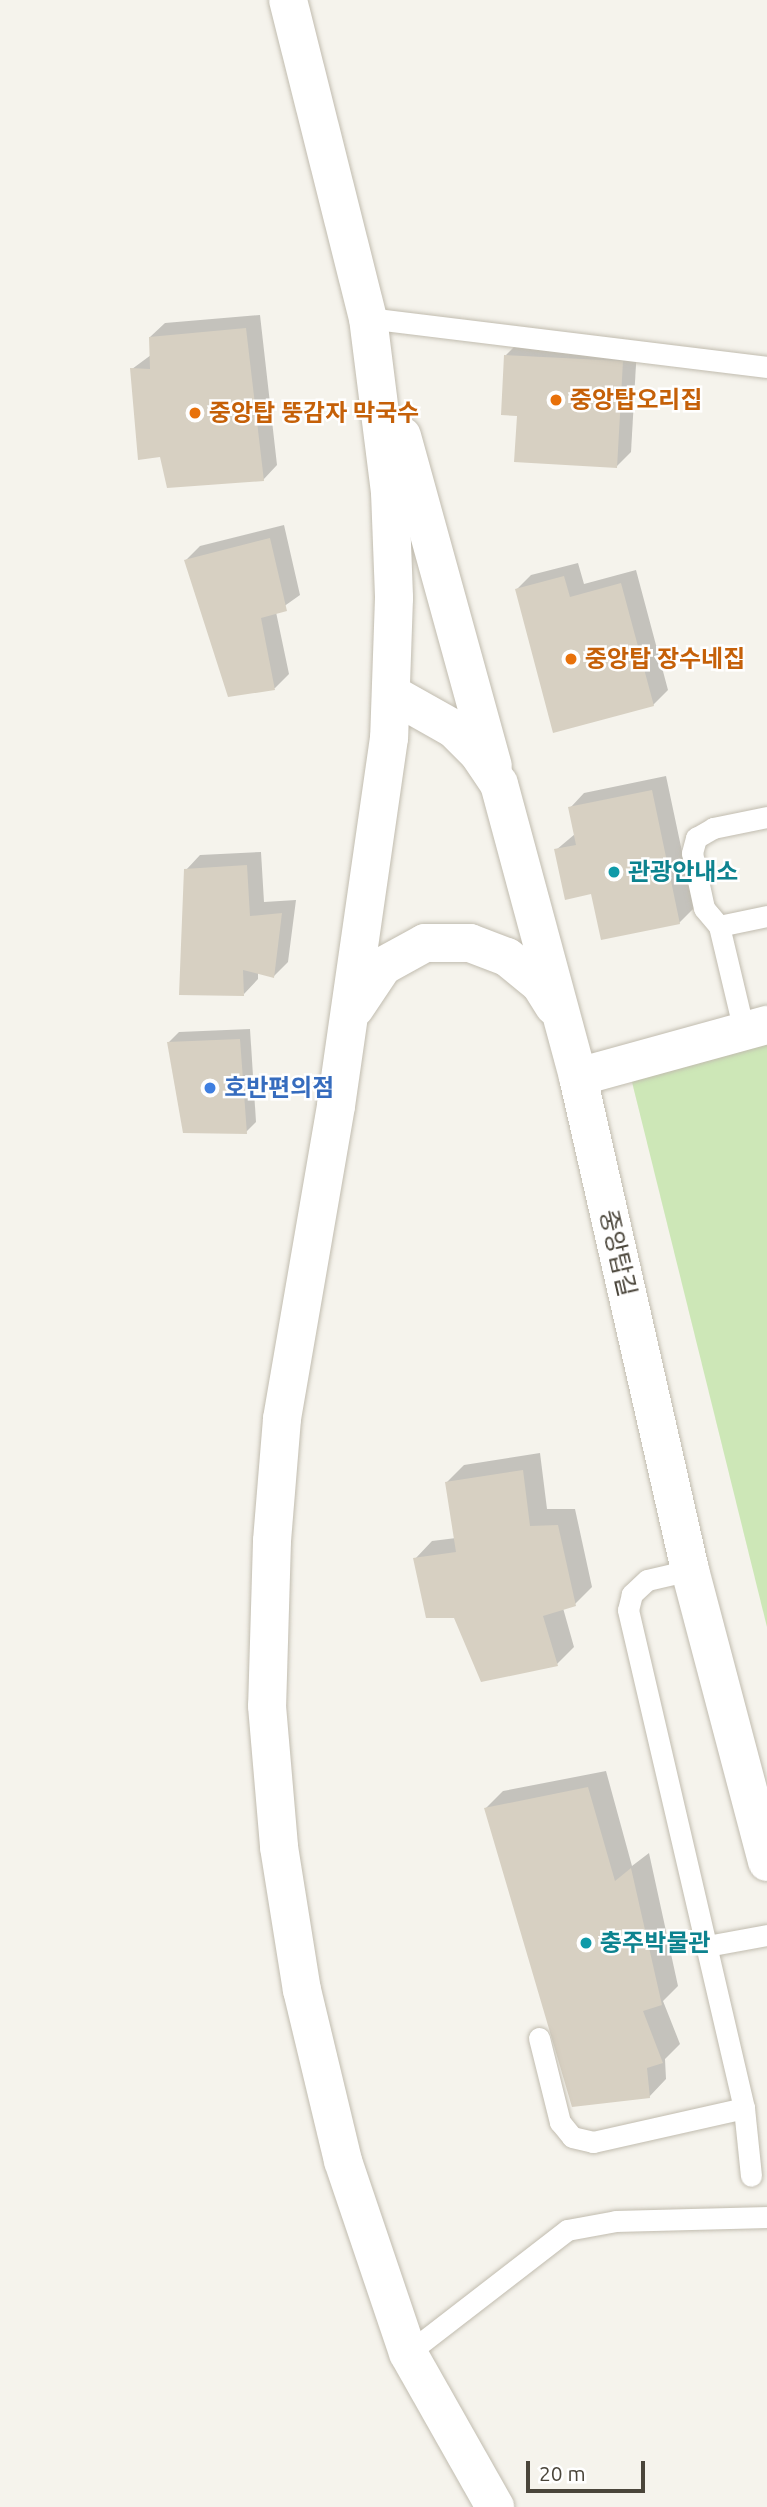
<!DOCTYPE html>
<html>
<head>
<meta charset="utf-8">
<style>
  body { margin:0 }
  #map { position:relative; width:767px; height:2507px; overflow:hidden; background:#f5f3ec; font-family:Ubuntu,"Noto Sans KR",sans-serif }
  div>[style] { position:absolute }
  .green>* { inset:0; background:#cde7b7 }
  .shadow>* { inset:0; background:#0003 }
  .building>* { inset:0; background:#d7d0c2 }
  .roads { filter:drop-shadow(0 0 2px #c1bcaf) drop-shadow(0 0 2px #c1bcaf) }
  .service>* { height:21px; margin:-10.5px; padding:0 10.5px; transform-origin:10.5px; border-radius:10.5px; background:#fff }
  .minor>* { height:38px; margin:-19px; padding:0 19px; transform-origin:19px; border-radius:19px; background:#fff }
  .tertiary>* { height:38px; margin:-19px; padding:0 19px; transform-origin:19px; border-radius:19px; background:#fff }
  .dots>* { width:19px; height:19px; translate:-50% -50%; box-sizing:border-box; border:4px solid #fff; border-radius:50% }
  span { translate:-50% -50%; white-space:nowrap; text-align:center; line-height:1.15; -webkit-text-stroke:5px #fff; paint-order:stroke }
  .food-label { font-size:24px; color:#c56008; font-weight:700 }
  .left { translate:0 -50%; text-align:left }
  .culture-label { font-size:24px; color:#0d838f; font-weight:700 }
  .shop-label { font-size:24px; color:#366cbe; font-weight:700 }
  .street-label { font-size:24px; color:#4a453a }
  .scale { position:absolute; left:526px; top:2461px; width:119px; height:32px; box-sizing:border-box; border:4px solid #4a453a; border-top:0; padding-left:9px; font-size:21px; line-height:24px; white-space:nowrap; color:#4a453a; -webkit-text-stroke:5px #fff; paint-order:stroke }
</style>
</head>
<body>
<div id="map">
  <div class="green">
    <i style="clip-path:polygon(767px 1041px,767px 1627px,630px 1074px)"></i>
  </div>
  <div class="shadow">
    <i style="clip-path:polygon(260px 315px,277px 465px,263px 480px,162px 455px,132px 369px,151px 355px,150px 337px,165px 323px)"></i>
    <i style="clip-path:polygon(520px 341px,637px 347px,631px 452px,617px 466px,519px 414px,506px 355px)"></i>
    <i style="clip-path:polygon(284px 525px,300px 595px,276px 612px,289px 674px,275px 688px,229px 695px,186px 560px,200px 546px)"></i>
    <i style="clip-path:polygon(578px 563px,584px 584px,636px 570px,668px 690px,653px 705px,516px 590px,531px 575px)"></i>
    <i style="clip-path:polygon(666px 776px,694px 908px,679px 923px,593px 892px,556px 850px,575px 834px,570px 808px,584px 793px)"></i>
    <i style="clip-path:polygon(261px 852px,264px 902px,296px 900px,288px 962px,274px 976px,258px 972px,258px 979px,244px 994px,186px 870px,200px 855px)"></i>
    <i style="clip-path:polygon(250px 1029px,256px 1122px,246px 1132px,169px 1042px,179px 1032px)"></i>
    <i style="clip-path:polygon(540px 1453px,547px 1509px,575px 1509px,592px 1587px,575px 1604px,563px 1608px,574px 1647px,557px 1664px,455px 1616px,415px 1559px,432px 1541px,456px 1538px,447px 1482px,464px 1465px)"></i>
    <i style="clip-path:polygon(606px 1771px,632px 1866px,649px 1853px,678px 1986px,663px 2001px,680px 2044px,665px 2059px,666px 2079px,649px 2097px,486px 1808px,503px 1791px)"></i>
  </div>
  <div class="building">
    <i style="clip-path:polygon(246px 328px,264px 481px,167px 488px,160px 457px,138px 460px,130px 368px,150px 369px,149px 337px)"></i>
    <i style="clip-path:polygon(504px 355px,623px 361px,617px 468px,514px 462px,517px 416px,501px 415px)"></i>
    <i style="clip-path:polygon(270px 538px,287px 611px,261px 618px,275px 690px,228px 697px,184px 560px)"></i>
    <i style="clip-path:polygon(564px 576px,570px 597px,621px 583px,654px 706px,553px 733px,515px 589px)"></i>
    <i style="clip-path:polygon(652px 790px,680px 924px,601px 940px,591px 894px,565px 900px,554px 849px,576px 845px,568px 807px)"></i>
    <i style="clip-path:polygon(247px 865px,250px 916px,282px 913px,274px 978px,243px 970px,244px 996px,179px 995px,184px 869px)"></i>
    <i style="clip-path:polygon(240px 1039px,247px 1134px,183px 1133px,167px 1042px)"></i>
    <i style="clip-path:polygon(523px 1470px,530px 1526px,558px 1525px,576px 1606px,543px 1616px,558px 1666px,481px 1682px,454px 1618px,426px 1618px,413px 1558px,456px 1552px,445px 1482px)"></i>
    <i style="clip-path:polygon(588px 1787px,615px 1881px,631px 1868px,662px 2005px,643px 2011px,663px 2063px,647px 2068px,650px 2098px,572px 2107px,484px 1808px)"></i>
  </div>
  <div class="roads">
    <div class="service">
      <i style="left:368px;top:318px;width:402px;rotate:7deg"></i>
      <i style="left:719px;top:926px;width:23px;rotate:-130deg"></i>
      <i style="left:704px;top:908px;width:56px;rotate:-102.3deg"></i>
      <i style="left:692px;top:853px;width:16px;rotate:-75deg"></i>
      <i style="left:696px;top:838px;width:20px;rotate:-30deg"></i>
      <i style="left:713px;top:828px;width:55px;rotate:-11.5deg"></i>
      <i style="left:744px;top:1031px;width:108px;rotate:-103.4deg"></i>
      <i style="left:719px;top:926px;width:49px;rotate:-11.8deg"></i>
      <i style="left:690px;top:1570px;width:44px;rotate:166.9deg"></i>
      <i style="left:647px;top:1580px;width:21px;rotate:137deg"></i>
      <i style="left:632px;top:1594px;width:16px;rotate:104deg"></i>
      <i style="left:628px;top:1610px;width:511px;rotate:76.89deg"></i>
      <i style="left:744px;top:2108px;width:68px;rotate:84.1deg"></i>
      <i style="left:707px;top:1946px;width:61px;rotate:-10.4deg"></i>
      <i style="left:539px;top:2038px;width:87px;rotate:76deg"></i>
      <i style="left:560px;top:2122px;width:19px;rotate:51deg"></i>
      <i style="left:572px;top:2137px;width:22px;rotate:13deg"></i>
      <i style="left:593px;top:2142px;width:155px;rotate:-12.7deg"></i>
      <i style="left:408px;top:2353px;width:201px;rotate:-37.7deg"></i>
      <i style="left:567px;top:2230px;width:50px;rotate:-10.4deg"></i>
      <i style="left:616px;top:2221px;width:151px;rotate:-1.5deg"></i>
    </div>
    <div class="minor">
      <i style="left:578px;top:1077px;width:196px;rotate:-15.4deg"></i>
    </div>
    <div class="tertiary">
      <i style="left:288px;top:0;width:328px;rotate:75.9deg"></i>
      <i style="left:368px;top:318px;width:175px;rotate:82.8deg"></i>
      <i style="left:390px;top:492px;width:106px;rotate:87.8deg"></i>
      <i style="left:394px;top:598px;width:140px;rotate:92deg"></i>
      <i style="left:389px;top:738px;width:372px;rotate:98.2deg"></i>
      <i style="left:336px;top:1106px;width:318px;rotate:99.8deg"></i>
      <i style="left:282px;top:1419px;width:122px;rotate:94.7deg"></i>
      <i style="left:272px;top:1541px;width:165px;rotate:91.7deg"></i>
      <i style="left:267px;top:1706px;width:142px;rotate:85.1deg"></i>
      <i style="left:279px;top:1847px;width:145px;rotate:80.9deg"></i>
      <i style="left:302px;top:1990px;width:176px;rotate:76.5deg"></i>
      <i style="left:343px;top:2161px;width:203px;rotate:71.3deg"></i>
      <i style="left:408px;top:2353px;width:177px;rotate:60.5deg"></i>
      <i style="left:402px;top:436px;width:342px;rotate:74.6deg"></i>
      <i style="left:392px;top:694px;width:71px;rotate:29.4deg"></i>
      <i style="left:454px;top:729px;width:34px;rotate:45deg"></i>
      <i style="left:478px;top:753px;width:37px;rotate:56deg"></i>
      <i style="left:499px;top:784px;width:303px;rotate:74.9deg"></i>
      <i style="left:578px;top:1077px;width:506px;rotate:77.2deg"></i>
      <i style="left:690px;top:1570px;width:302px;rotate:75.2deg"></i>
      <i style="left:355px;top:1008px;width:50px;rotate:-56.3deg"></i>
      <i style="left:383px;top:966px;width:48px;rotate:-28.7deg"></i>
      <i style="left:425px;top:943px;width:45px"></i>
      <i style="left:470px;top:943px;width:40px;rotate:21deg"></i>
      <i style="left:507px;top:957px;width:43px;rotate:39.3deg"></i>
      <i style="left:540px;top:984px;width:26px;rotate:58deg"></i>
    </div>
  </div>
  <div class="dots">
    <i style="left:556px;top:400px;background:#e8710a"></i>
    <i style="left:195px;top:413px;background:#e8710a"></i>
    <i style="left:571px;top:659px;background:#e8710a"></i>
    <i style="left:614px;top:872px;background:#0f9aa8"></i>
    <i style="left:210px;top:1088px;background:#3f7fe0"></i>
    <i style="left:586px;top:1943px;background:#0f9aa8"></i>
  </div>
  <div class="food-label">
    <span class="left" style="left:570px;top:400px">중앙탑오리집</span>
    <span class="left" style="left:209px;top:413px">중앙탑 뚱감자 막국수</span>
    <span class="left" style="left:585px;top:659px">중앙탑 장수네집</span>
  </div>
  <div class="culture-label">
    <span class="left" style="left:628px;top:872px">관광안내소</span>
    <span class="left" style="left:600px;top:1943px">충주박물관</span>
  </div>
  <div class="shop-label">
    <span class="left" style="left:224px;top:1088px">호반편의점</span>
  </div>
  <div class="street-label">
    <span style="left:618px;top:1253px;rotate:77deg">중앙탑길</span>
  </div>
  <div class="scale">20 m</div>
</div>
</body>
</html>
